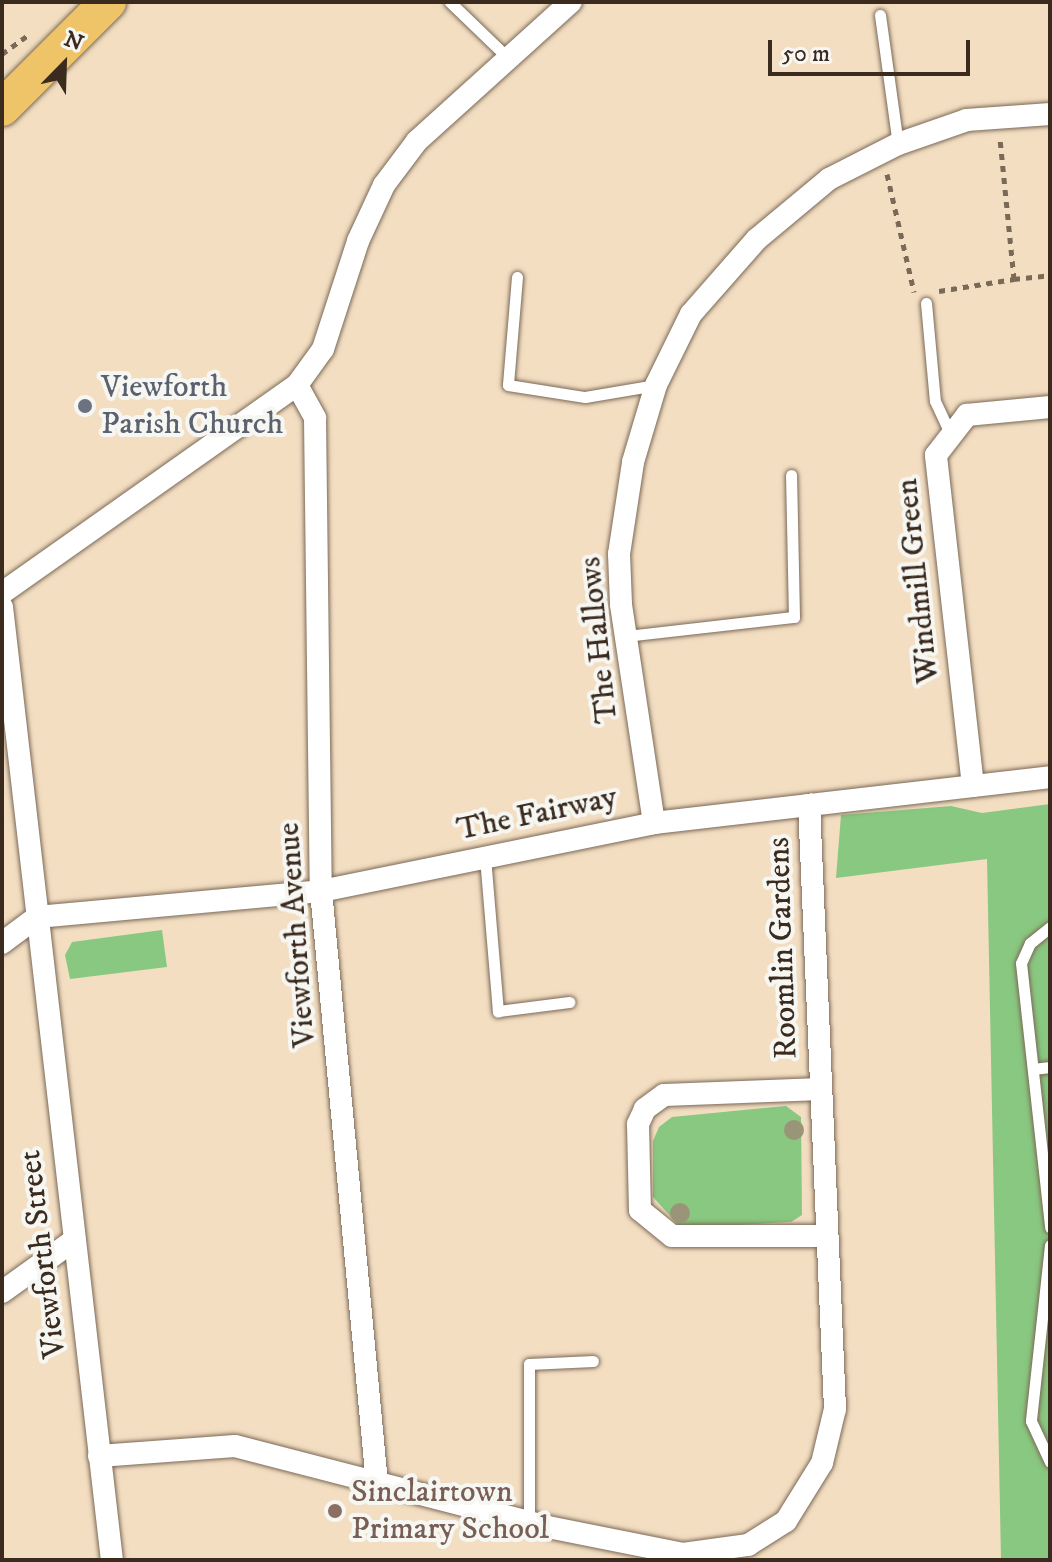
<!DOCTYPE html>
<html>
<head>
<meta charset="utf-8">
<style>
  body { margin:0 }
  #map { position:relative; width:1052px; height:1562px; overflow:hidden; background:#f3dec2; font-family:"IM FELL DW Pica",serif }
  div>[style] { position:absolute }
  .green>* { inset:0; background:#89c880 }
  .path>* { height:5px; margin-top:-2.5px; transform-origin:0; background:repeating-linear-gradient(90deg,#7b6957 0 6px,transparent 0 12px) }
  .roads { filter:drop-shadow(0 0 2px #7b6957) drop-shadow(0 0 2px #7b6957) }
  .service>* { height:11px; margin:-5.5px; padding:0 5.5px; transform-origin:5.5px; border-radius:5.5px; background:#fff }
  .minor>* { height:22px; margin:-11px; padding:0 11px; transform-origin:11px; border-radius:11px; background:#fff }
  .primary>* { height:36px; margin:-18px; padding:0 18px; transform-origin:18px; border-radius:18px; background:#efc469 }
  .trees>* { width:20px; height:20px; margin:-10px; border-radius:50%; background:#9a9578 }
  .dots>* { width:22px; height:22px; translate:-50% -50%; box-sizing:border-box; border:4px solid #f6f6f2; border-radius:50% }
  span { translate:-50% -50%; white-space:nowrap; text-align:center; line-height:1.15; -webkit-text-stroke:8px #f6f6f2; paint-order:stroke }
  .worship-label { font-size:32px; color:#5b616d }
  .left { translate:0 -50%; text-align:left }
  .street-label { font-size:32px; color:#3b2a1e }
  .education-label { font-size:32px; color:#785e54 }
  .frame { position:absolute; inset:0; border:4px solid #3b2a1e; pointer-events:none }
  .north { position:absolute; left:24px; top:24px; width:80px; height:80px; -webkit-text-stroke:6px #f6f6f2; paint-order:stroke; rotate:23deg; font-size:22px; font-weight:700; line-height:32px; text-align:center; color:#3b2a1e }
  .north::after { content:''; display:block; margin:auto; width:28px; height:36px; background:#3b2a1e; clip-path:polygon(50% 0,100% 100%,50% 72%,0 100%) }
  .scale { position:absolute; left:768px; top:40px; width:202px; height:36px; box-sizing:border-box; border:4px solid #3b2a1e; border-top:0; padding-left:10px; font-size:24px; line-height:28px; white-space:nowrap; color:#3b2a1e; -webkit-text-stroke:6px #f6f6f2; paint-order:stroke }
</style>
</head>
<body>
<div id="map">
  <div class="green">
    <i style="clip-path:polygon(1050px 804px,1050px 1560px,1001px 1560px,987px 859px,836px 878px,841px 815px,951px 806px,982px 813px)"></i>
    <i style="clip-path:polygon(162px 930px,167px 967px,70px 979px,65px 955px,72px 942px)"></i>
    <i style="clip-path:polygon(786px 1106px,801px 1117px,802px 1215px,791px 1222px,681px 1228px,653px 1197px,653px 1141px,659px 1127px,672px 1117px)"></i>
  </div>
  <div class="path">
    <i style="left:2px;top:54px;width:34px;rotate:-36deg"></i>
    <i style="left:887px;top:174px;width:121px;rotate:77.1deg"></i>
    <i style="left:1014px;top:279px;width:36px;rotate:-6deg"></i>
    <i style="left:939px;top:291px;width:76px;rotate:-9.1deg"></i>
    <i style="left:1014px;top:279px;width:142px;rotate:-95.7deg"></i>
  </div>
  <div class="roads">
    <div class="service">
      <i style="left:450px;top:2px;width:82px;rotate:44deg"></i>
      <i style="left:880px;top:15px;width:130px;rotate:82.1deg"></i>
      <i style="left:517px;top:277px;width:108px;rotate:94.8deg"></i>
      <i style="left:508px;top:385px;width:78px;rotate:8.9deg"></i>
      <i style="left:585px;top:397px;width:72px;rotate:-9.6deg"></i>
      <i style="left:926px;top:303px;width:98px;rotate:84.8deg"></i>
      <i style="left:935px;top:401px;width:38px;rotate:65deg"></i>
      <i style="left:626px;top:636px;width:169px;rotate:-6.5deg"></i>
      <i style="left:794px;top:617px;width:142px;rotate:-91.2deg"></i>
      <i style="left:485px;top:857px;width:155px;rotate:85.2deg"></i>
      <i style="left:498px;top:1011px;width:72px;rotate:-7.2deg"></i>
      <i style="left:1050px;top:927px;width:26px;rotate:141deg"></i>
      <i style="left:1030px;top:943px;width:22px;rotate:114deg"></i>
      <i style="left:1021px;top:963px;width:266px;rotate:83.7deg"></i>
      <i style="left:1033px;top:1069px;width:17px;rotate:-7deg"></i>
      <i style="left:1050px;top:1245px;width:177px;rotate:96.2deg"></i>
      <i style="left:1031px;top:1421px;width:45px;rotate:65.1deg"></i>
      <i style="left:529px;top:1522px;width:158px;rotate:-90deg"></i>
      <i style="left:529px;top:1364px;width:64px;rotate:-2.7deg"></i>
    </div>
    <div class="minor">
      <i style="left:297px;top:385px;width:38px;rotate:61deg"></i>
      <i style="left:315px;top:418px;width:473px;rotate:89.3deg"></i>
      <i style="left:321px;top:891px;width:595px;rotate:84.6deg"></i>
      <i style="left:2px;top:593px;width:361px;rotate:-35.2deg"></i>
      <i style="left:297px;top:385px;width:44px;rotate:-54.2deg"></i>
      <i style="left:323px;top:349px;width:114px;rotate:-72deg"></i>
      <i style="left:358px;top:241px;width:62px;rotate:-65.1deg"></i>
      <i style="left:384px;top:185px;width:55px;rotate:-53.1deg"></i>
      <i style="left:417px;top:141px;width:207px;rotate:-42.1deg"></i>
      <i style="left:2px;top:607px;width:959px;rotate:83.42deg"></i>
      <i style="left:973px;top:786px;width:333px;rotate:-96.4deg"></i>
      <i style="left:936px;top:455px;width:51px;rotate:-52.2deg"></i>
      <i style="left:967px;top:415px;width:83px;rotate:-5.5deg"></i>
      <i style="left:654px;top:823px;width:221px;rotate:-98.6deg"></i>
      <i style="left:621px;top:604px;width:50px;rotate:-92.3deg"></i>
      <i style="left:619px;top:554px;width:93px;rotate:-81.3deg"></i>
      <i style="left:633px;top:462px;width:80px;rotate:-73.4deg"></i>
      <i style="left:656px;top:385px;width:79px;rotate:-63.8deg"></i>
      <i style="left:691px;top:314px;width:100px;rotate:-48.7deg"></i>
      <i style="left:757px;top:239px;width:94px;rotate:-39.8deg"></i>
      <i style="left:829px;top:179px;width:77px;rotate:-26.9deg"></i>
      <i style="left:898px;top:144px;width:73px;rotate:-19.2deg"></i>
      <i style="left:967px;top:120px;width:83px;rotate:-4.1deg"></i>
      <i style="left:37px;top:917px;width:285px;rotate:-5.2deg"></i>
      <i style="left:321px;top:891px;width:340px;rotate:-11.5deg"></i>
      <i style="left:654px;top:823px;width:399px;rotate:-6.6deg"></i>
      <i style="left:2px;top:943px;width:44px;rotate:-36.6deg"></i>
      <i style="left:821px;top:1089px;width:157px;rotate:177.8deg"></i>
      <i style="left:664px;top:1095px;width:24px;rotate:144deg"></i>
      <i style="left:645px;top:1109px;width:17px;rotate:115deg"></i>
      <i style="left:638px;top:1124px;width:86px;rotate:88.7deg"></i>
      <i style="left:640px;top:1210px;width:41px;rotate:39.1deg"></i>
      <i style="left:672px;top:1236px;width:154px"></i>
      <i style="left:2px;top:1292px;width:87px;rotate:-35.7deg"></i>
      <i style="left:99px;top:1456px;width:136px;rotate:-4.2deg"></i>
      <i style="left:235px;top:1446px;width:323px;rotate:14.5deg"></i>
      <i style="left:548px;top:1527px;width:138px;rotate:11.3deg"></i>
      <i style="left:683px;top:1554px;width:66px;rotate:-7.9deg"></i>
      <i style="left:748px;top:1545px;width:45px;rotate:-32.3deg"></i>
      <i style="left:786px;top:1521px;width:68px;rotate:-58.2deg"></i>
      <i style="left:822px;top:1463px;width:56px;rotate:-76.5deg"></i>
      <i style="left:835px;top:1409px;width:605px;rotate:-92.46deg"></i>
    </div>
    <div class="primary">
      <i style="left:2px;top:108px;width:150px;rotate:-45deg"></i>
    </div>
  </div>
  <div class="trees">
    <i style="left:794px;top:1130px"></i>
    <i style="left:680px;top:1213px"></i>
  </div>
  <div class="dots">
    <i style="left:85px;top:406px;background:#6b7280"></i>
    <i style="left:335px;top:1511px;background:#8d6e63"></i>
  </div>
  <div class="worship-label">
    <span class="left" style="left:101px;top:406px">Viewforth<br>Parish Church</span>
  </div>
  <div class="street-label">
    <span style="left:918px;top:581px;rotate:-96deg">Windmill Green</span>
    <span style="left:599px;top:640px;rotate:-96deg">The Hallows</span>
    <span style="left:537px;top:814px;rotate:-12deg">The Fairway</span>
    <span style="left:297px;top:935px;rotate:-94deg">Viewforth Avenue</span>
    <span style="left:783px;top:948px;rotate:-92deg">Roomlin Gardens</span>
    <span style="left:43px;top:1254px;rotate:-97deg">Viewforth Street</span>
  </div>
  <div class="education-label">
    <span class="left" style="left:351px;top:1511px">Sinclairtown<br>Primary School</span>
  </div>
  <div class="frame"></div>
  <div class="north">N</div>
  <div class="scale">50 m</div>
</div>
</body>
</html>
